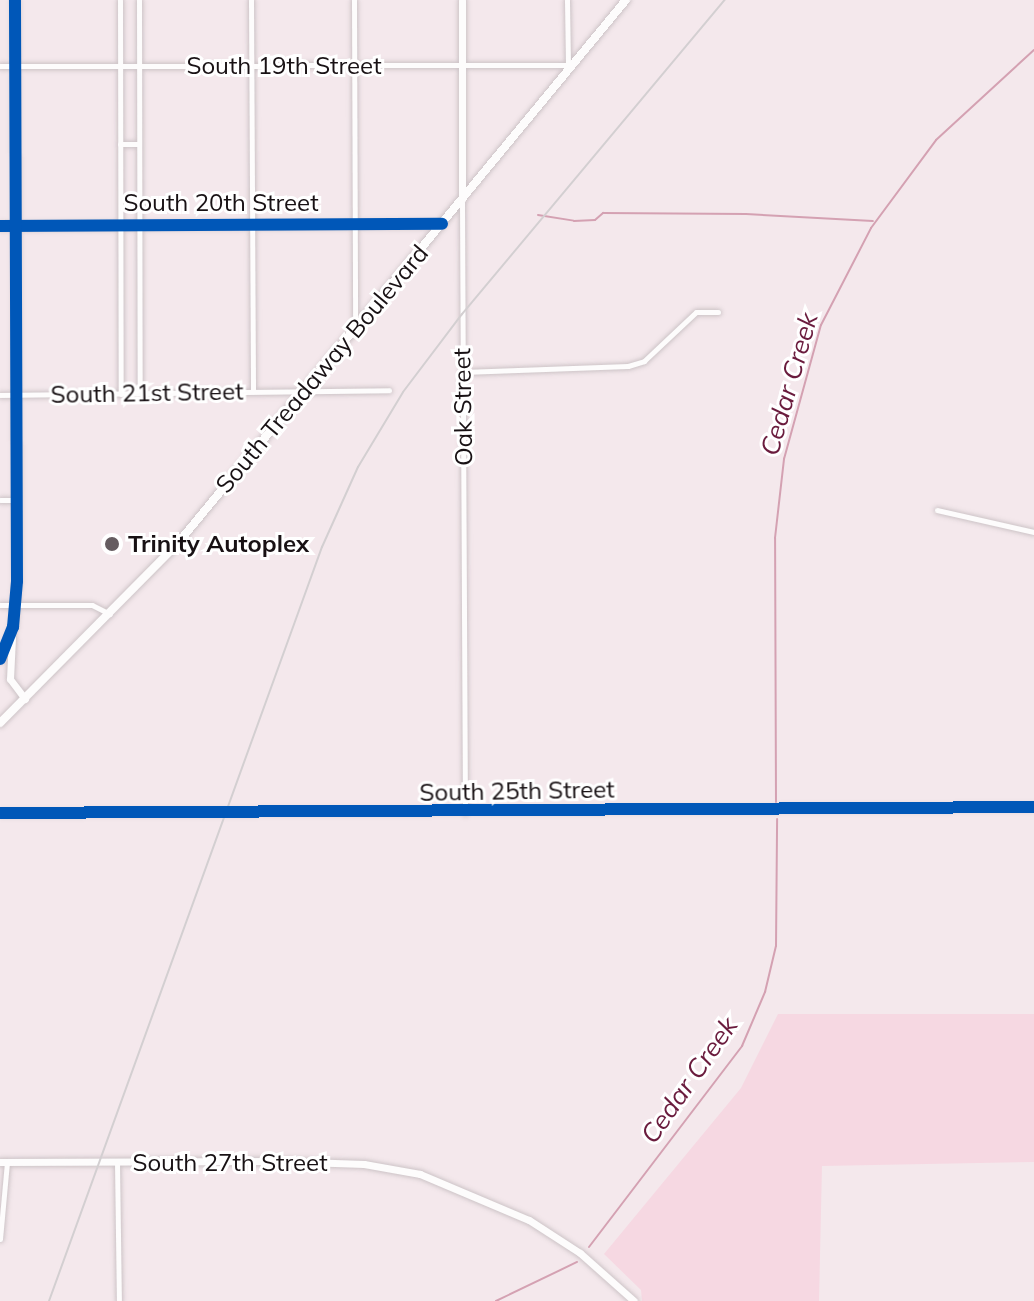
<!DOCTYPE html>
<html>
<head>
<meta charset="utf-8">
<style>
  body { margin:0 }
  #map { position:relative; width:1034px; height:1301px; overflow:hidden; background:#f4e8ec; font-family:Mulish,sans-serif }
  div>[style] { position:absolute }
  .green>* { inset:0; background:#f6d8e2 }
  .stream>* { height:2px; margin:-1px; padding:0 1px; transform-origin:1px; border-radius:1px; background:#d4a1b2 }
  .roads { filter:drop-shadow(0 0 2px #cdc4c7) drop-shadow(0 0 2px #cdc4c7) }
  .street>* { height:5px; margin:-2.5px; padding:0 2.5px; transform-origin:2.5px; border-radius:2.5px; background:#fdfcfc }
  .secondary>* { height:7px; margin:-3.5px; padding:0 3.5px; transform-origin:3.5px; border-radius:3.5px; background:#fdfcfc }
  .primary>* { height:8px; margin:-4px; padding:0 4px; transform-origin:4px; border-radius:4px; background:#fdfcfc }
  .rail>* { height:2px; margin:-1px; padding:0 1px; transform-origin:1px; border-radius:1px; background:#d3cfd1 }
  .cycleway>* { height:12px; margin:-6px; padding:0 6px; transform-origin:6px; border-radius:6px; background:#0057b8 }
  .dots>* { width:22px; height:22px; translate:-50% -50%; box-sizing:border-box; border:4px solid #fff; border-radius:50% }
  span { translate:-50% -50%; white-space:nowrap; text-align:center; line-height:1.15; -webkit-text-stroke:6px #fff; paint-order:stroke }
  .street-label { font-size:24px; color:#181114 }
  .poi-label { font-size:24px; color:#181114; font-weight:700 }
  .left { translate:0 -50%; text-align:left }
  .water-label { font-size:26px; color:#6a1b3d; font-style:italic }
</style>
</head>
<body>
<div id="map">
  <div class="green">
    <i style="clip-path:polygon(778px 1014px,1034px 1014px,1034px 1162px,822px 1166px,819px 1301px,642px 1301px,641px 1290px,604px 1254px,741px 1088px)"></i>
  </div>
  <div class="stream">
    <i style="left:538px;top:215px;width:36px;rotate:9deg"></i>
    <i style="left:574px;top:221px;width:21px;rotate:-3deg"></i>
    <i style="left:595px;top:220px;width:11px;rotate:-41deg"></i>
    <i style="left:603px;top:213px;width:143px;rotate:0.4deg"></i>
    <i style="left:746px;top:214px;width:127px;rotate:3.2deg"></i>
    <i style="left:776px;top:802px;width:264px;rotate:-90.2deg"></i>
    <i style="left:775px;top:538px;width:80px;rotate:-83.5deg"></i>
    <i style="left:784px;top:459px;width:139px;rotate:-74.6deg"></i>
    <i style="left:821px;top:325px;width:109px;rotate:-62.7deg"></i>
    <i style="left:871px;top:228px;width:109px;rotate:-53.5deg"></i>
    <i style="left:936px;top:140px;width:133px;rotate:-42.6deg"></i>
    <i style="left:589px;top:1247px;width:253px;rotate:-52.7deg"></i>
    <i style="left:742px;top:1046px;width:59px;rotate:-66.9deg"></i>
    <i style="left:765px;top:992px;width:47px;rotate:-76.6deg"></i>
    <i style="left:776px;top:946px;width:127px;rotate:-89.5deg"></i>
    <i style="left:496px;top:1301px;width:90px;rotate:-25.7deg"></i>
  </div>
  <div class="roads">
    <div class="street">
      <i style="left:120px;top:0;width:394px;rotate:89.9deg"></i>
      <i style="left:139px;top:0;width:393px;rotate:89.9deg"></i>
      <i style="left:251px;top:0;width:391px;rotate:89.7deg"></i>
      <i style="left:354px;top:0;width:327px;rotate:89.8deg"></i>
      <i style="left:0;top:66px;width:568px;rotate:-0.1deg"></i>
      <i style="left:568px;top:65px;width:65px;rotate:-90.9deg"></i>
      <i style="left:120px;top:144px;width:19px"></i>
      <i style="left:462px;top:202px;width:611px;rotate:89.72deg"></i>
      <i style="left:463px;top:372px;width:165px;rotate:-2.1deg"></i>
      <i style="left:628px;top:366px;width:17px;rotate:-17deg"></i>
      <i style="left:644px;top:361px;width:71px;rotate:-43.3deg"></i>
      <i style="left:696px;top:312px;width:22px"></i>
      <i style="left:0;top:395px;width:389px;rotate:-0.7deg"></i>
      <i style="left:0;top:500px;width:17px"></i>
      <i style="left:937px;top:510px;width:99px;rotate:12.8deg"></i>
      <i style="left:0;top:605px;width:92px"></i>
      <i style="left:92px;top:605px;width:20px;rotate:27deg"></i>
      <i style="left:0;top:813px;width:1034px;rotate:-0.33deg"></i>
      <i style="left:117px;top:1163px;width:138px;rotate:89.2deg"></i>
      <i style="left:0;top:1239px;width:77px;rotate:-84.8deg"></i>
    </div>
    <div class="secondary">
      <i style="left:462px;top:199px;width:199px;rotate:-90deg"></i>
      <i style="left:0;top:226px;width:442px;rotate:-0.3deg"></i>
      <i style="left:12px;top:638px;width:41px;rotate:92.8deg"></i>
      <i style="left:10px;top:679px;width:25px;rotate:53deg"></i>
      <i style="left:0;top:659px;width:35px;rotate:-68deg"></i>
      <i style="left:13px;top:627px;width:46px;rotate:-85deg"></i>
      <i style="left:17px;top:581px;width:581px;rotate:-90.2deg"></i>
      <i style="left:0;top:1162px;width:276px;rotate:-0.2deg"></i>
      <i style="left:276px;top:1161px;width:88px;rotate:2deg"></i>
      <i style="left:364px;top:1164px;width:57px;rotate:10.1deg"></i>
      <i style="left:420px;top:1174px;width:118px;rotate:22.9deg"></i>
      <i style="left:529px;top:1220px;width:61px;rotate:32.9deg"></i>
      <i style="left:580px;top:1253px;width:72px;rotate:41.6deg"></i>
    </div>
    <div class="primary">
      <i style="left:0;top:723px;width:253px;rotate:-45.3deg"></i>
      <i style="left:178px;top:543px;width:704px;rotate:-50.48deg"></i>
    </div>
  </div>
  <div class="rail">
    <i style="left:49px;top:1301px;width:802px;rotate:-70.1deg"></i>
    <i style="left:322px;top:547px;width:88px;rotate:-65.8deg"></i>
    <i style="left:358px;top:467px;width:87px;rotate:-59deg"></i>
    <i style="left:403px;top:392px;width:98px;rotate:-52.9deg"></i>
    <i style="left:462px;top:314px;width:410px;rotate:-50.1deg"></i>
  </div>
  <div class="cycleway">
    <i style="left:0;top:226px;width:442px;rotate:-0.3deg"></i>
    <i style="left:0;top:659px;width:35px;rotate:-68deg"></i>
    <i style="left:13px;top:627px;width:46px;rotate:-85deg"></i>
    <i style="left:17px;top:581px;width:581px;rotate:-90.2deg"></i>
    <i style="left:0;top:813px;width:1034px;rotate:-0.33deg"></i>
  </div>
  <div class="dots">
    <i style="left:112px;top:544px;background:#655c60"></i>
  </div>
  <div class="street-label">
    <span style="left:284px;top:66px">South 19th Street</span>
    <span style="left:221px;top:203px">South 20th Street</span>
    <span style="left:322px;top:369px;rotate:-50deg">South Treadaway Boulevard</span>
    <span style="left:147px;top:393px;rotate:-1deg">South 21st Street</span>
    <span style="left:463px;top:407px;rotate:-91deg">Oak Street</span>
    <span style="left:517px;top:791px;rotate:-1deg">South 25th Street</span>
    <span style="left:230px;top:1163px">South 27th Street</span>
  </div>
  <div class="poi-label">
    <span class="left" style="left:128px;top:544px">Trinity Autoplex</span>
  </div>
  <div class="water-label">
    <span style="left:789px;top:384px;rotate:-74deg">Cedar Creek</span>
    <span style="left:689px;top:1080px;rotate:-55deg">Cedar Creek</span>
  </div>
</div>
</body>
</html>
